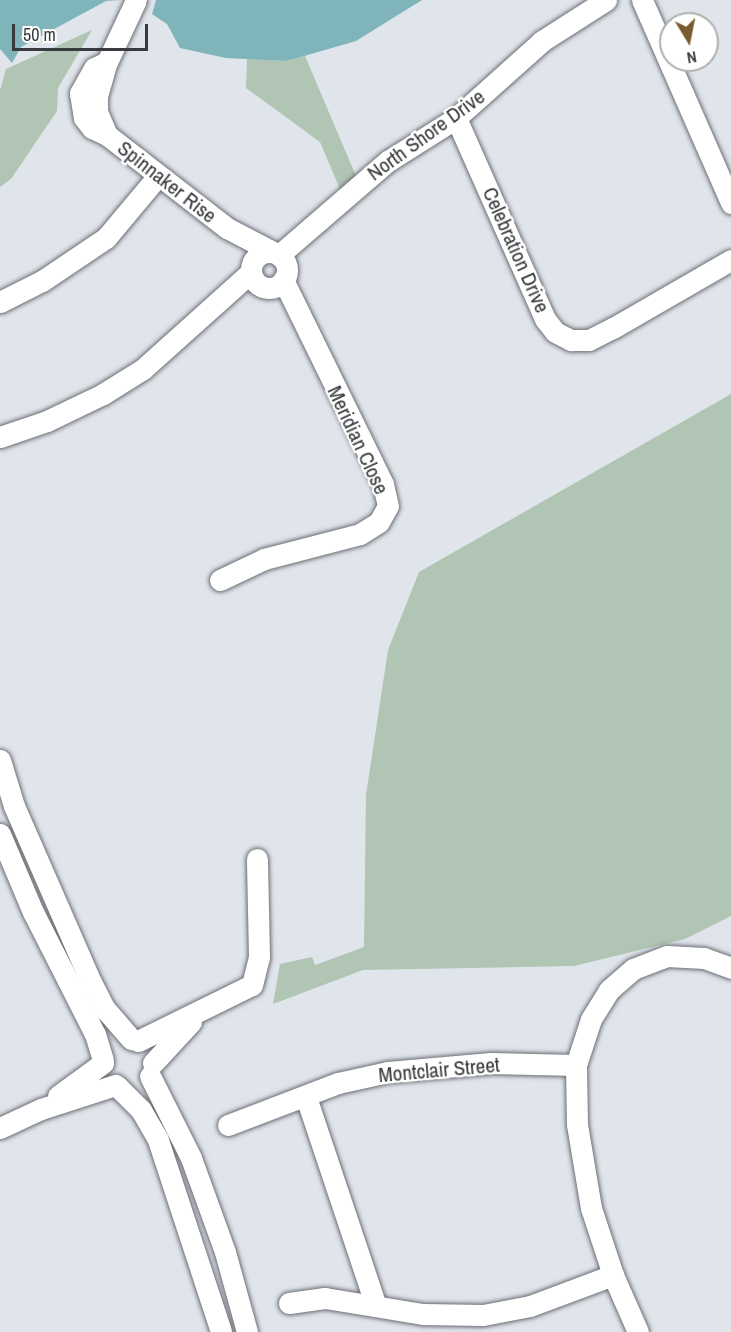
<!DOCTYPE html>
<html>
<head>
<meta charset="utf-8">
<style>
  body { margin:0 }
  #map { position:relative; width:731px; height:1332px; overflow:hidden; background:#e0e4eb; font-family:"Archivo Narrow",sans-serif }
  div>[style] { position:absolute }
  .green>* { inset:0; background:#b0c5b3 }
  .water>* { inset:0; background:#7fb5ba }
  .roads { filter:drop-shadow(0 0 2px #6b6f75) drop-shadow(0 0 2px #6b6f75) }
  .minor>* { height:21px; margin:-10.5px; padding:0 10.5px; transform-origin:10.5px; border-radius:10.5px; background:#fff }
  .minor>.ring { margin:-10.5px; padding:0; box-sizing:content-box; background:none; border:21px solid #fff; border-radius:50% }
  span { translate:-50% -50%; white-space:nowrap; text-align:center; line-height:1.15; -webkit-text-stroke:4.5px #fff; paint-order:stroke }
  .street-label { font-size:21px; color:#383a3d }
  .north { position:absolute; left:659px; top:12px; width:60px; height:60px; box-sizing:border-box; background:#fff; border:2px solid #afb0b1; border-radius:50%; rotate:170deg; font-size:16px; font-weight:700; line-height:24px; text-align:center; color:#383a3d }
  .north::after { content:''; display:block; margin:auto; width:21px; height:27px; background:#785c2f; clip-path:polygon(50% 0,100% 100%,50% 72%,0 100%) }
  .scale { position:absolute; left:12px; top:24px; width:136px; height:27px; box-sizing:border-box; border:3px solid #383a3d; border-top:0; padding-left:8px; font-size:18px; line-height:21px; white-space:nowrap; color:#383a3d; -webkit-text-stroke:4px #fff; paint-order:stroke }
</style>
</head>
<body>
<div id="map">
  <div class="green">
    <i style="clip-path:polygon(92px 30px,58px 88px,57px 111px,11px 179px,0 187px,0 90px,6px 69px)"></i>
    <i style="clip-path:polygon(305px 56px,356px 176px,340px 189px,320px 142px,246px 88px,247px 59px,287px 61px)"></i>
    <i style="clip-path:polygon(731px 394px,731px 916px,685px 939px,574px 966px,363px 970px,273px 1004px,280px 964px,312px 957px,315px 965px,364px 947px,366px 795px,388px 650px,419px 572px)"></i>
  </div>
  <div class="water">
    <i style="clip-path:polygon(0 0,121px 0,106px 1px,21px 47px,12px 63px,0 49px)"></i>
    <i style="clip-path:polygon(156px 0,422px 0,356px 41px,287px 61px,226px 58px,180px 48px,167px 24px,152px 14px)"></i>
  </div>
  <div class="roads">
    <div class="minor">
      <i style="left:642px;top:0;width:222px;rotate:66.3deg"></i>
      <i style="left:107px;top:62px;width:14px;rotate:155deg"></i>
      <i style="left:94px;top:68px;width:29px;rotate:119deg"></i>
      <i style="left:80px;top:93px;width:25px;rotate:81deg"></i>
      <i style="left:84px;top:118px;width:13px;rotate:51deg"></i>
      <i style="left:92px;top:128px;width:17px;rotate:25deg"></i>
      <i style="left:107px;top:135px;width:152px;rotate:37.8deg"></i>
      <i style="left:227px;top:228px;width:52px;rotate:27.6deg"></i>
      <i style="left:456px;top:118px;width:220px;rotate:66.1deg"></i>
      <i style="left:545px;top:319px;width:16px;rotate:52deg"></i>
      <i style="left:555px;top:332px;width:18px;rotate:27deg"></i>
      <i style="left:571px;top:340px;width:18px"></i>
      <i style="left:589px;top:340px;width:27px;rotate:-27deg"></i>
      <i style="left:613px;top:328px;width:136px;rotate:-30deg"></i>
      <i style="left:107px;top:135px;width:25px;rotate:-113deg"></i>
      <i style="left:97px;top:112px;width:16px;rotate:-90deg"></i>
      <i style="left:97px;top:96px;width:35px;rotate:-74deg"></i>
      <i style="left:107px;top:62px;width:68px;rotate:-64.9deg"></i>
      <i class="ring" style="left:251px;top:252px;width:15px;height:15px"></i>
      <i style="left:279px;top:255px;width:144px;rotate:-40.8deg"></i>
      <i style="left:388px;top:161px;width:80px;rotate:-32.3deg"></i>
      <i style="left:456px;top:118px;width:115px;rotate:-41.8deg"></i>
      <i style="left:542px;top:41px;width:76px;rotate:-32.6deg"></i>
      <i style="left:0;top:302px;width:47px;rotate:-26.6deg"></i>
      <i style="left:42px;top:281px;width:77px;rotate:-33.9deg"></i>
      <i style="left:106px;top:238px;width:80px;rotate:-50.1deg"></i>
      <i style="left:0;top:437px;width:50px;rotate:-18.8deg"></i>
      <i style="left:47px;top:421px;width:62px;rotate:-25.7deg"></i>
      <i style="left:103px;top:394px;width:47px;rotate:-32deg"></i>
      <i style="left:143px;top:369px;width:145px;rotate:-41.9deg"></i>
      <i style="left:220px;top:580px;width:49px;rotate:-25.5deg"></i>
      <i style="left:264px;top:559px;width:99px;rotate:-14.6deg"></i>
      <i style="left:360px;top:534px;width:22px;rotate:-32deg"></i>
      <i style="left:379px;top:522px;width:18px;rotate:-61deg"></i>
      <i style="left:388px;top:506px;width:23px;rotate:-103deg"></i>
      <i style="left:383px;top:484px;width:227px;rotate:-116.1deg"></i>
      <i style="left:0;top:760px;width:48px;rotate:73.1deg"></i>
      <i style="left:14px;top:806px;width:192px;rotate:66.4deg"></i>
      <i style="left:91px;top:982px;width:30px;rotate:63deg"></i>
      <i style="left:105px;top:1009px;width:40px;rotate:49deg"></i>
      <i style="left:0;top:834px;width:85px;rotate:67.1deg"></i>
      <i style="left:33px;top:912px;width:137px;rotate:63.1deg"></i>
      <i style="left:95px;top:1034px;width:27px;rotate:73deg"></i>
      <i style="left:138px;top:1041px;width:127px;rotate:-26.2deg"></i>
      <i style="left:252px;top:985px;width:29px;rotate:-76deg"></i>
      <i style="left:259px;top:957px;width:98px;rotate:-91.2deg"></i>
      <i style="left:153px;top:1063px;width:56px;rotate:-47.2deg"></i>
      <i style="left:150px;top:1076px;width:92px;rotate:63.4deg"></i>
      <i style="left:191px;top:1158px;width:100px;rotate:70.1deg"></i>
      <i style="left:225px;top:1252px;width:83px;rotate:74.6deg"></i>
      <i style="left:117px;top:1086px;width:34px;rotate:45deg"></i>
      <i style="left:141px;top:1110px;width:34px;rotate:60deg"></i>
      <i style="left:158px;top:1140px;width:202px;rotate:71.8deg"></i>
      <i style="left:58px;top:1096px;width:56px;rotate:-36.3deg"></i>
      <i style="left:306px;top:1097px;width:220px;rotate:71.5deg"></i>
      <i style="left:228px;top:1125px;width:118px;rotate:-20.9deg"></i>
      <i style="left:338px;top:1083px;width:51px;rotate:-12.4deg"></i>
      <i style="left:388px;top:1072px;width:103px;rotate:-5deg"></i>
      <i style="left:491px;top:1063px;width:85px;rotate:1.3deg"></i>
      <i style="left:0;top:1128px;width:45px;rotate:-24.9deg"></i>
      <i style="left:41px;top:1109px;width:78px;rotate:-18deg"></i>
      <i style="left:289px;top:1303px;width:36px;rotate:-8deg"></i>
      <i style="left:325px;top:1298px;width:99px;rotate:9.3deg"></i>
      <i style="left:423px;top:1314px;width:60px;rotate:1deg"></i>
      <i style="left:483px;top:1315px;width:48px;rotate:-10.8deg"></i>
      <i style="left:530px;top:1306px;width:89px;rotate:-20.5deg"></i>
      <i style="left:638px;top:1332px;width:62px;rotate:-113.7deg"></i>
      <i style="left:613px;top:1275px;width:71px;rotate:-108.2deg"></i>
      <i style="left:591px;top:1208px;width:85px;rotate:-99.5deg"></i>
      <i style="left:577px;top:1124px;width:59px;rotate:-91deg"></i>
      <i style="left:576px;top:1065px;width:48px;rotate:-71.9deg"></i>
      <i style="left:591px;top:1019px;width:34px;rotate:-58deg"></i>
      <i style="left:609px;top:990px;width:32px;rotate:-41deg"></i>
      <i style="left:633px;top:969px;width:36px;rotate:-21deg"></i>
      <i style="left:667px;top:956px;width:37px;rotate:3deg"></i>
      <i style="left:704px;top:958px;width:29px;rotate:20deg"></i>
    </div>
  </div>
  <div class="street-label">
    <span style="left:426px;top:135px;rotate:-36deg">North Shore Drive</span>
    <span style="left:167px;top:182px;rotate:38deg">Spinnaker Rise</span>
    <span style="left:516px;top:250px;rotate:66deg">Celebration Drive</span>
    <span style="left:358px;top:440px;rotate:65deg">Meridian Close</span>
    <span style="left:439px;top:1070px;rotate:-5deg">Montclair Street</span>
  </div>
  <div class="north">N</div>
  <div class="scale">50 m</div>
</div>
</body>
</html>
